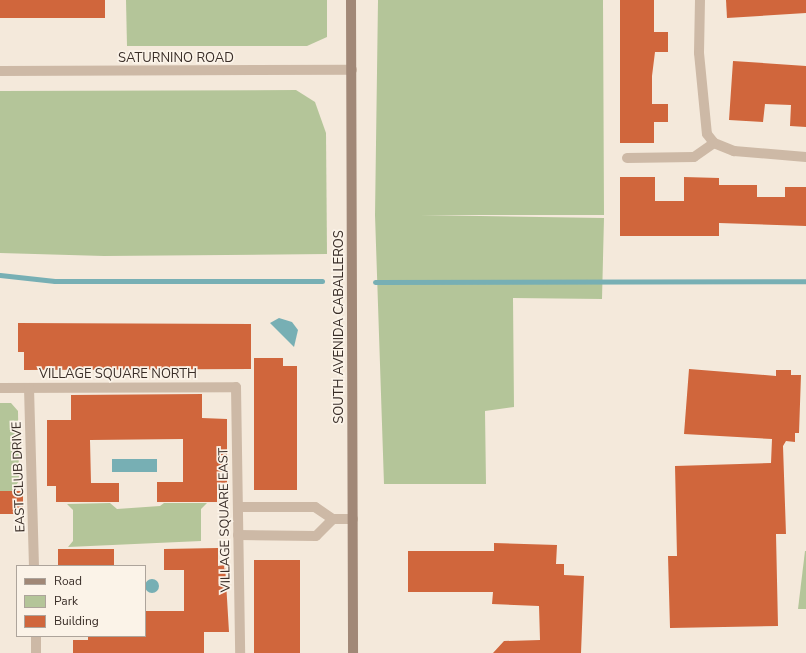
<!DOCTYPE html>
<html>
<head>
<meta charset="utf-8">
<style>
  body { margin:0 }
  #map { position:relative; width:806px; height:653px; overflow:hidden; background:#f4e9db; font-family:"Nunito Sans",sans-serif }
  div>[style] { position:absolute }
  .green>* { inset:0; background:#b4c599 }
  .water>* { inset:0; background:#77afb4; transform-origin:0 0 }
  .round { border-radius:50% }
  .stream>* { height:5px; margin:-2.5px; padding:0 2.5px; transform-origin:2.5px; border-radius:2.5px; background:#77afb4 }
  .building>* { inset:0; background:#d0663c; transform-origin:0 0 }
  .street>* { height:10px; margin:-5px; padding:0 5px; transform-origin:5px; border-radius:5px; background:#cdb9a6 }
  .secondary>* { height:10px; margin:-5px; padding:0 5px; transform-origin:5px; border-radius:5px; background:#a18877 }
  span { translate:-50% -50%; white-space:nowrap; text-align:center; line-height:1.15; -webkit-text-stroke:3.5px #fbf3e8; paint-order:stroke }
  .street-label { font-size:13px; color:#392d27 }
  .legend { position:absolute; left:16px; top:565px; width:130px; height:72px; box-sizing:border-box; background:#fbf3e8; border:1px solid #ada49b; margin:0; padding:5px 7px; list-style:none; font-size:12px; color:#392d27 }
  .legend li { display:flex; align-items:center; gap:8px; height:20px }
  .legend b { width:20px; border:1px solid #ada49b }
</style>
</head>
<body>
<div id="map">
  <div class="green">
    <i style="clip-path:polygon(126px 0,327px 0,327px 37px,307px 46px,127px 46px)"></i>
    <i style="clip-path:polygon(378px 0,603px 0,604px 215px,420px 215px,604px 218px,602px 299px,513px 298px,514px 407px,485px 411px,486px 484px,384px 484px,375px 215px)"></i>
    <i style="clip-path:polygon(296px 90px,315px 102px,326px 133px,327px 254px,104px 256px,0 253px,0 91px)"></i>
    <i style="clip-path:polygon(0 403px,11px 403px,18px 411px,19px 481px,11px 492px,0 492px)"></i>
    <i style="clip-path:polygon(110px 503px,117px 509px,160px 506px,164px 503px,207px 503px,201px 509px,201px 541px,68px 547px,73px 541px,73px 510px,67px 504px)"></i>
    <i style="clip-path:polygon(805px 551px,806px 551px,806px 609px,798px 609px)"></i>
  </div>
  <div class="water">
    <i style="clip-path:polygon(279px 318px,292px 322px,298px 330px,294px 347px,270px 323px)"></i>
    <i style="left:112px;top:459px;width:45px;height:13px"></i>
    <i class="round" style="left:145px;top:579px;width:14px;height:14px"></i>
  </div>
  <div class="stream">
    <i style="left:0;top:275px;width:55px;rotate:6.2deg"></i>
    <i style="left:55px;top:281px;width:267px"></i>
    <i style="left:375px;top:282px;width:431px;rotate:-0.1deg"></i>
  </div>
  <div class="building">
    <i style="left:0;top:0;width:105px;height:18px"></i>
    <i style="clip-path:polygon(620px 0,654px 0,654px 32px,668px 32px,668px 52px,655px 52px,652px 76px,652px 104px,668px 104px,668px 122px,654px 122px,654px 143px,620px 143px)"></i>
    <i style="clip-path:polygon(726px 0,806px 0,806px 13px,727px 18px)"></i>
    <i style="clip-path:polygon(733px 61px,806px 66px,806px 127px,790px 126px,791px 105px,765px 104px,763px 122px,729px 120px)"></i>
    <i style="clip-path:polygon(620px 177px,655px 177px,655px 201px,684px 201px,684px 177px,719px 178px,719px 185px,757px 185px,757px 197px,785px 197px,785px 187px,806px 187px,806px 226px,719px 223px,719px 236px,620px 236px)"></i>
    <i style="clip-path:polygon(18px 323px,251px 324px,251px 369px,24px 370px,24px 352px,18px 352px)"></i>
    <i style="clip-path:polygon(254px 358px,283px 358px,283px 366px,297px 366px,297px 490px,254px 490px)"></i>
    <i style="clip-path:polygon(689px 369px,776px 376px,776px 370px,791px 370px,791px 375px,801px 375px,799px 433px,795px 433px,795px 442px,786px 441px,783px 446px,786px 534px,776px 534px,778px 626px,670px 628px,668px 556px,677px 556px,675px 466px,771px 463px,772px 439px,684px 434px)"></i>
    <i style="clip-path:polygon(202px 394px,202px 418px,227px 419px,227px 486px,217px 486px,217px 502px,157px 502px,157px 482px,183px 482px,183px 439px,90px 440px,91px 483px,119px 483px,119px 502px,56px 502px,56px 486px,47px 486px,47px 420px,71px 420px,71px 395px)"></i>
    <i style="left:23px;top:491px;width:23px;height:23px;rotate:90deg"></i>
    <i style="clip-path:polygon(494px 543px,557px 545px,556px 564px,564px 564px,564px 575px,584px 576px,581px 653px,493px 653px,504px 641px,540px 640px,539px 606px,492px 604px,493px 592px,408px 592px,408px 551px,494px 551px)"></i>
    <i style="clip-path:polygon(218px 548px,218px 566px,225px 565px,229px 632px,204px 632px,204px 653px,73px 653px,73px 640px,88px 640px,88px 636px,145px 636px,145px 611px,184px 611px,184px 570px,164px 570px,164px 549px)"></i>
    <i style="left:58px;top:549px;width:56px;height:17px"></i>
    <i style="left:254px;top:560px;width:46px;height:93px"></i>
  </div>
  <div class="street">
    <i style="left:700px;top:0;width:53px;rotate:91.1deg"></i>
    <i style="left:699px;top:53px;width:81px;rotate:84.4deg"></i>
    <i style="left:707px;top:134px;width:11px;rotate:52deg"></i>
    <i style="left:714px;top:143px;width:22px;rotate:22deg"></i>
    <i style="left:734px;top:151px;width:72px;rotate:4.8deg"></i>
    <i style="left:0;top:71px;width:352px;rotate:-0.2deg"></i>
    <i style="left:627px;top:158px;width:67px;rotate:-0.9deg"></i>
    <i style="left:694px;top:157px;width:24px;rotate:-35deg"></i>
    <i style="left:0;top:388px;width:236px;rotate:-0.2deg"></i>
    <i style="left:236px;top:387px;width:266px;rotate:89.1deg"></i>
    <i style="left:29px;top:388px;width:178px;rotate:88.4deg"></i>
    <i style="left:238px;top:507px;width:77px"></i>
    <i style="left:315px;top:507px;width:22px;rotate:34deg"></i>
    <i style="left:333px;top:519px;width:20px"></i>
    <i style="left:238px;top:535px;width:78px;rotate:0.7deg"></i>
    <i style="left:316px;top:536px;width:24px;rotate:-45deg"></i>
    <i style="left:36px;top:636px;width:17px;rotate:90deg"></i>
  </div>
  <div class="secondary">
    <i style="left:351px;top:0;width:653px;rotate:89.82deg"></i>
  </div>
  <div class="street-label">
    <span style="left:176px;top:58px">SATURNINO ROAD</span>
    <span style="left:339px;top:327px;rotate:-90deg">SOUTH AVENIDA CABALLEROS</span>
    <span style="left:118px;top:374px">VILLAGE SQUARE NORTH</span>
    <span style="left:19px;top:477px;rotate:-92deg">EAST CLUB DRIVE</span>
    <span style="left:225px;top:520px;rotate:-91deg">VILLAGE SQUARE EAST</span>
  </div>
  <ul class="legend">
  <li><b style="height:5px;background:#a18877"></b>Road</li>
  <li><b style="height:11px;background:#b4c599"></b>Park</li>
  <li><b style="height:11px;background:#d0663c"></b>Building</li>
  </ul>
</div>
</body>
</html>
